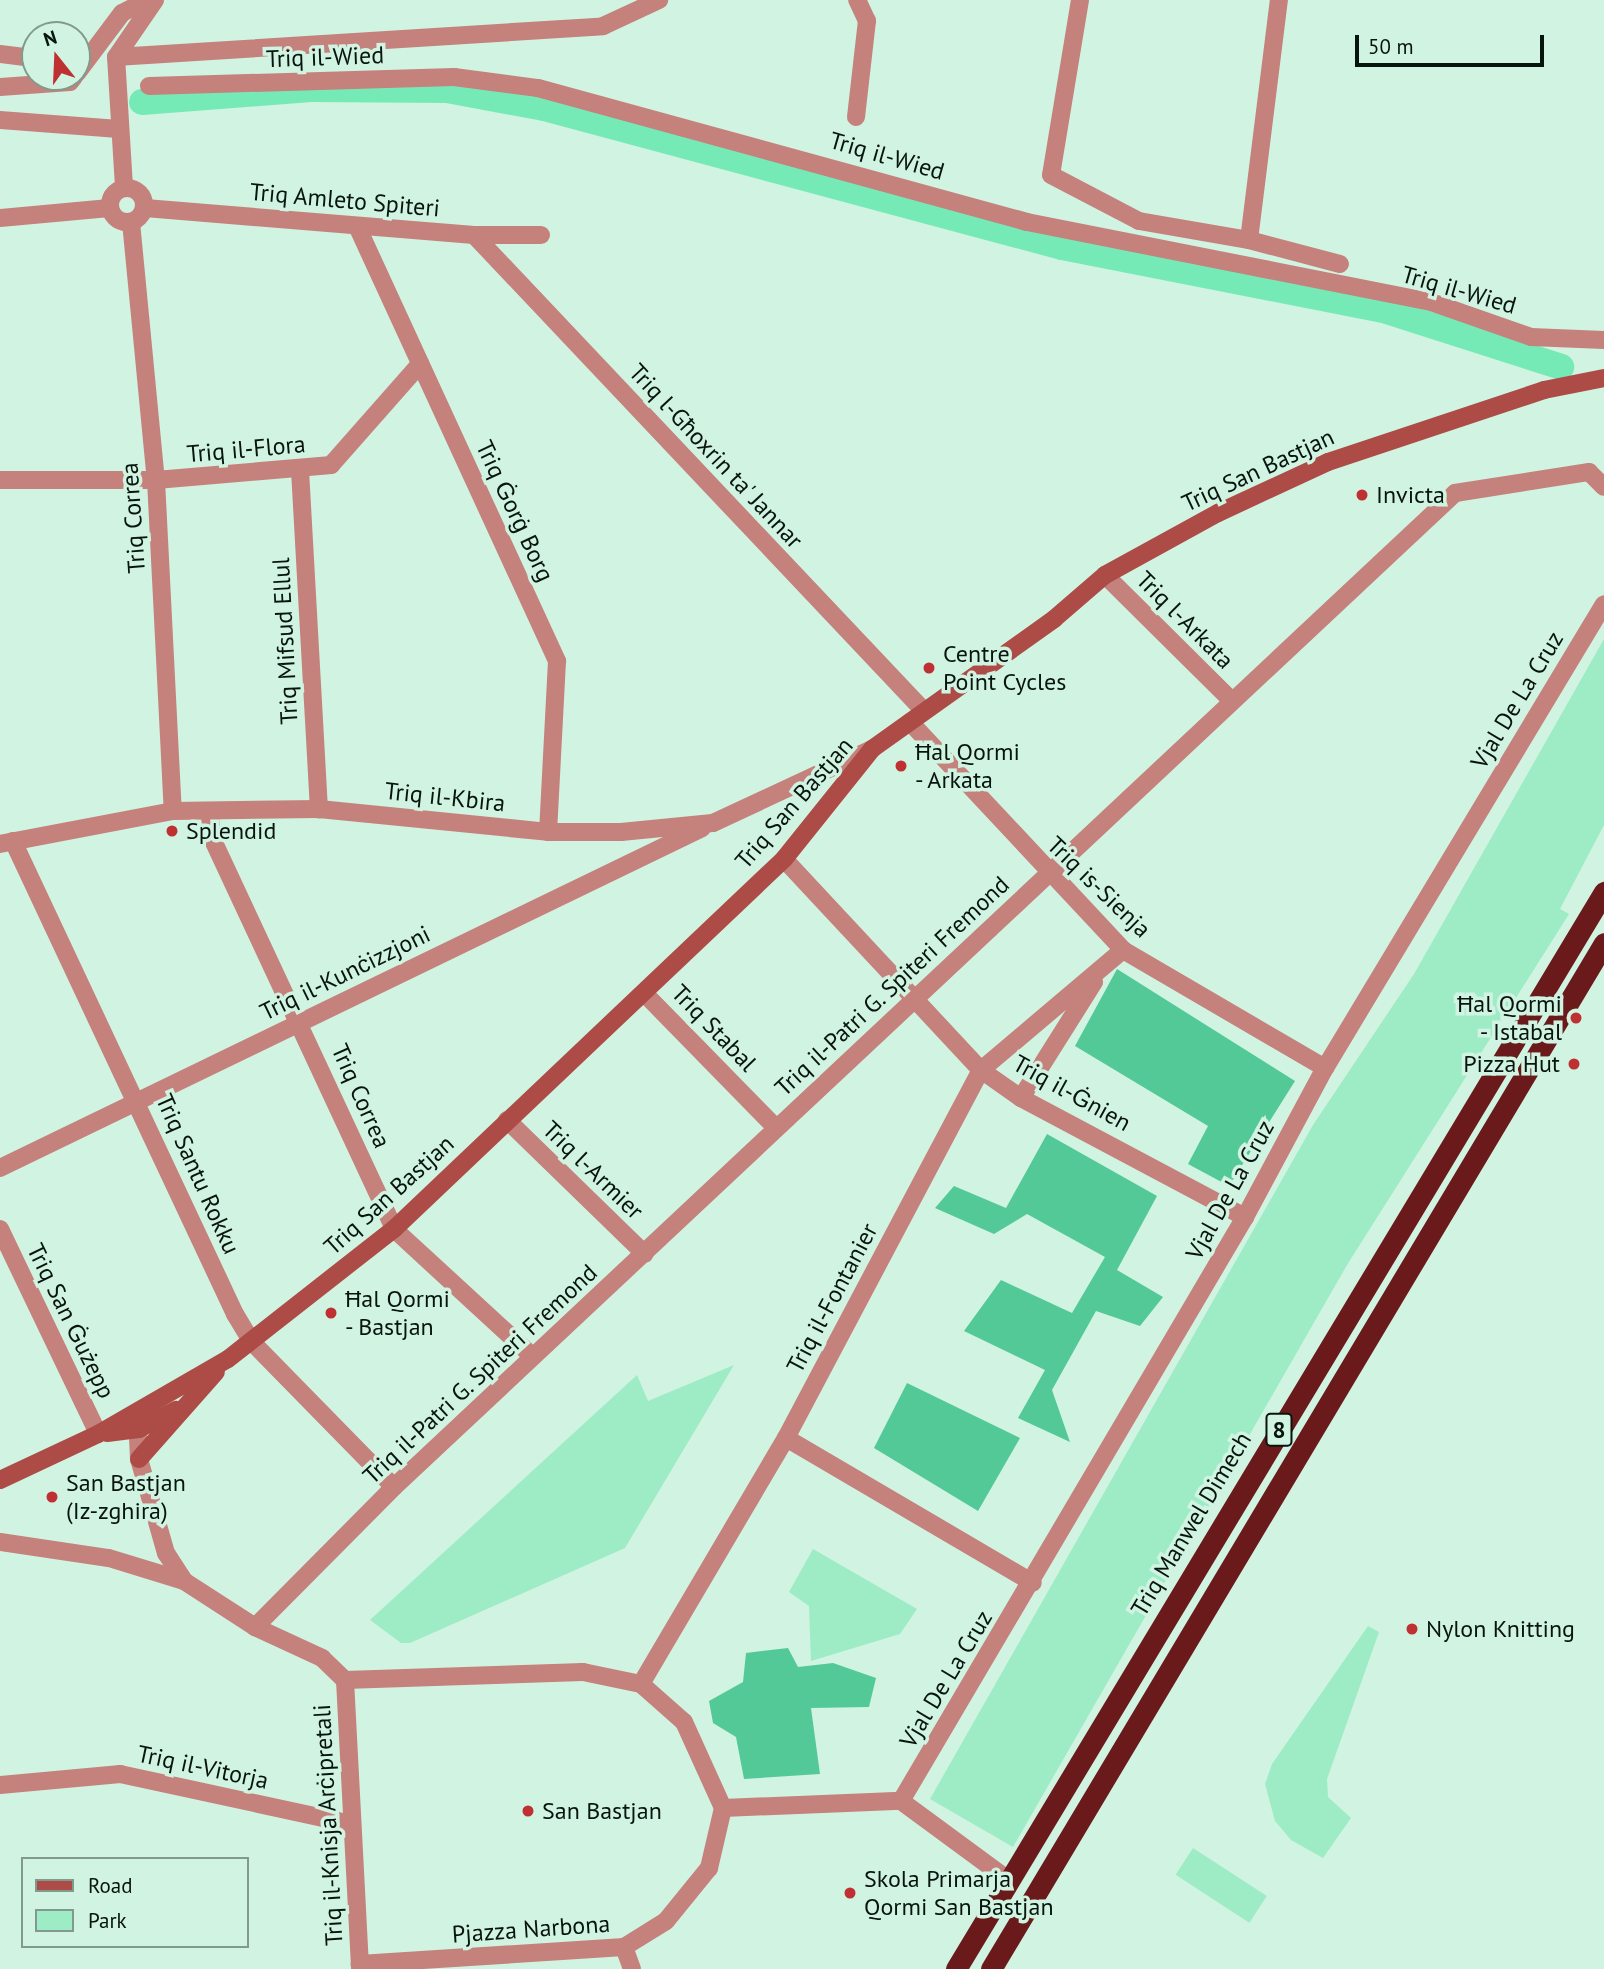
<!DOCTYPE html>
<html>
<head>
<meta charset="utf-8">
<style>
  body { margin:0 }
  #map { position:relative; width:1604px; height:1969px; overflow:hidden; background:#d1f3e1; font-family:"PT Sans",sans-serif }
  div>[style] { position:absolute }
  .green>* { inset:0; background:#9decc6; transform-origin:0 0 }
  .forest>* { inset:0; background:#53c997 }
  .canal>* { height:26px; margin:-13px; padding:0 13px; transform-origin:13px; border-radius:13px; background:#76eab6 }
  .street>* { height:18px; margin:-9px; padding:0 9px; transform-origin:9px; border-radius:9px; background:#c5817c }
  .street>.ring { margin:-9px; padding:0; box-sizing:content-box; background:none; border:18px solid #c5817c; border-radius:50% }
  .secondary>* { height:18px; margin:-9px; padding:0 9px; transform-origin:9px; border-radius:9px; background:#ad4b47 }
  .highway>* { height:21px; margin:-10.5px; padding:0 10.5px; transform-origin:10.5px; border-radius:10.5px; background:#6a1a1b }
  .dots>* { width:19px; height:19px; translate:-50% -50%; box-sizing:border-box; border:4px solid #d1f3e1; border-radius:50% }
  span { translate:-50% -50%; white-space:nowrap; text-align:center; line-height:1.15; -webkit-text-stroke:7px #d1f3e1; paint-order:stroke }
  .shield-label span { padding:2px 5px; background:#d1f3e1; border:2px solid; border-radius:5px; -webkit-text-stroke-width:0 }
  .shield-label { font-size:23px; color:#08140e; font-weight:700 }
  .street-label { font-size:24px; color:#08140e }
  .poi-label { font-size:24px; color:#08140e }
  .left { translate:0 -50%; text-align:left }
  .right { translate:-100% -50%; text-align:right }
  .legend { position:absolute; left:21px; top:1857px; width:228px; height:91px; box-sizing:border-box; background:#d1f3e1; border:2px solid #819a8d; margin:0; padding:9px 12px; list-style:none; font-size:21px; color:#08140e }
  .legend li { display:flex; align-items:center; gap:14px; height:35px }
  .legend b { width:35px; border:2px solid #819a8d }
  .north { position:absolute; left:21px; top:21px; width:70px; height:70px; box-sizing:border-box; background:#d1f3e1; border:2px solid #819a8d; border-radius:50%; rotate:342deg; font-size:19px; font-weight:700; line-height:28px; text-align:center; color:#08140e }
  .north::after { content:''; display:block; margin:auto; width:24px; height:32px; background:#bf3033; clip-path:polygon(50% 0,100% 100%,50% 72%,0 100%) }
  .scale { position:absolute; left:1355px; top:35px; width:189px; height:32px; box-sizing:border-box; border:4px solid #08140e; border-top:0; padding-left:9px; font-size:21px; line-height:24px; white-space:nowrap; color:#08140e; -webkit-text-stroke:5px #d1f3e1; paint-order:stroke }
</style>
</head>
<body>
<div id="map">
  <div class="green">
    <i style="clip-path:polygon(1604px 639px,1604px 825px,1560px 909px,1569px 914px,1347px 1265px,1013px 1847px,930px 1799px,1313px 1125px,1414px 974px)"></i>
    <i style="clip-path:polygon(734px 1365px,625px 1548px,410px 1643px,401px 1643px,370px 1620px,637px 1375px,648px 1401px)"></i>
    <i style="clip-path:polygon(813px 1549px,917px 1609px,900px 1634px,811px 1661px,809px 1606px,789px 1592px)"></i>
    <i style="clip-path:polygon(1368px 1626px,1379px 1632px,1327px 1779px,1328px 1797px,1351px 1818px,1323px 1858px,1291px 1840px,1275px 1821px,1265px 1784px,1272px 1764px)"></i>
    <i style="left:1193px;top:1848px;width:88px;height:32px;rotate:33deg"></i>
  </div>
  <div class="forest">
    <i style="clip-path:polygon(1117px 969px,1295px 1081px,1229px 1186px,1188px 1164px,1208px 1126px,1075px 1046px)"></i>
    <i style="clip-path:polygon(1047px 1134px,1157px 1196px,1117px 1270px,1163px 1297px,1140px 1326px,1096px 1311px,1052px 1390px,1070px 1442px,1018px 1418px,1045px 1370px,964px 1331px,1001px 1280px,1072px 1313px,1105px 1257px,1027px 1214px,994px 1234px,935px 1208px,954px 1186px,1006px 1208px)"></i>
    <i style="clip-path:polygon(907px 1383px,1020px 1438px,978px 1511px,874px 1448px)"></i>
    <i style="clip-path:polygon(788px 1648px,798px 1667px,833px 1663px,876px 1678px,869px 1707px,811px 1708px,820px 1774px,744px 1779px,736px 1737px,713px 1723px,709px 1701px,743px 1682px,746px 1653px)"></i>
  </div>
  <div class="canal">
    <i style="left:142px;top:102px;width:169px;rotate:-4.4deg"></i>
    <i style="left:310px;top:89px;width:137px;rotate:0.4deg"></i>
    <i style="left:447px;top:90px;width:99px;rotate:10.5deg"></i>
    <i style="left:544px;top:108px;width:536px;rotate:15.02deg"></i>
    <i style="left:1062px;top:247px;width:331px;rotate:11.1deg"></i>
    <i style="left:1387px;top:311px;width:183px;rotate:17.8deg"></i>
  </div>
  <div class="street">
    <i style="left:1080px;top:0;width:177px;rotate:99.4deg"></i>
    <i style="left:1051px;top:175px;width:99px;rotate:27.6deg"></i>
    <i style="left:1139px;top:221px;width:112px;rotate:9.8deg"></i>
    <i style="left:1249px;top:240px;width:94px;rotate:14.8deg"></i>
    <i style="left:0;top:54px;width:35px;rotate:7deg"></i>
    <i style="left:116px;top:57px;width:488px;rotate:-3.6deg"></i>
    <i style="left:603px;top:26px;width:62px;rotate:-24.9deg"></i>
    <i style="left:77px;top:73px;width:75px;rotate:-53.1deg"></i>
    <i style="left:122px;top:13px;width:29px;rotate:-27deg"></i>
    <i style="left:149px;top:86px;width:305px;rotate:-1.7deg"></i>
    <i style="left:454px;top:77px;width:85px;rotate:7.5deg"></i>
    <i style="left:538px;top:88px;width:507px;rotate:15.32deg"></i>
    <i style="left:1027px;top:222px;width:412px;rotate:11.2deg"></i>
    <i style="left:1431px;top:302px;width:106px;rotate:19.3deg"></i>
    <i style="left:1531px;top:337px;width:73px;rotate:2.4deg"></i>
    <i style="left:0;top:87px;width:70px;rotate:-4.1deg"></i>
    <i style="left:70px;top:82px;width:6px;rotate:-51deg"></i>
    <i style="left:856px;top:117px;width:97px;rotate:-83.5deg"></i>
    <i style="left:867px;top:21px;width:23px;rotate:-115deg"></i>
    <i style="left:0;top:120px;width:119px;rotate:4.3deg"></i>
    <i style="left:124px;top:187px;width:130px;rotate:-93.5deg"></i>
    <i style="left:116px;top:57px;width:69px;rotate:-55.6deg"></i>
    <i class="ring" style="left:110px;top:188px;width:16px;height:16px"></i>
    <i style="left:145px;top:208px;width:330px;rotate:4.7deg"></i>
    <i style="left:474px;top:235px;width:67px"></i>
    <i style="left:0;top:218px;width:110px;rotate:-5.2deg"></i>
    <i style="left:131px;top:222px;width:259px;rotate:84.5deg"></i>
    <i style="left:156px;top:480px;width:331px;rotate:87.1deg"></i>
    <i style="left:357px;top:226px;width:479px;rotate:65.3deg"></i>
    <i style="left:557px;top:661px;width:171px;rotate:93deg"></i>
    <i style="left:474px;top:235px;width:654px;rotate:46.61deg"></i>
    <i style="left:1249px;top:240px;width:242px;rotate:-82.9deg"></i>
    <i style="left:300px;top:470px;width:340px;rotate:86.8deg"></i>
    <i style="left:0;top:480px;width:156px"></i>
    <i style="left:156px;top:480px;width:176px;rotate:-4.9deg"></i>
    <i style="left:331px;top:465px;width:135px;rotate:-48.6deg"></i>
    <i style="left:1105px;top:575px;width:177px;rotate:44.8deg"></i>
    <i style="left:910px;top:722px;width:312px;rotate:46.9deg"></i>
    <i style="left:1123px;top:950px;width:234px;rotate:30.3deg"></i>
    <i style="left:210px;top:811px;width:25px;rotate:88deg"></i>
    <i style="left:211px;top:836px;width:434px;rotate:65deg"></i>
    <i style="left:394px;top:1229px;width:188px;rotate:42.6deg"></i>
    <i style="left:13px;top:841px;width:523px;rotate:64.86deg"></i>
    <i style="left:235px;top:1314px;width:31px;rotate:59deg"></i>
    <i style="left:251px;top:1341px;width:204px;rotate:45.6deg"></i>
    <i style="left:0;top:844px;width:176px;rotate:-10.8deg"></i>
    <i style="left:173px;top:811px;width:146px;rotate:-0.8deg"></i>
    <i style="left:319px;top:809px;width:230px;rotate:5.7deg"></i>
    <i style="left:548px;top:832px;width:73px"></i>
    <i style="left:621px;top:832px;width:92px;rotate:-5.6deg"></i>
    <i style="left:713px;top:823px;width:175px;rotate:-25deg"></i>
    <i style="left:784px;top:859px;width:289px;rotate:47deg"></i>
    <i style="left:981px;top:1070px;width:49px;rotate:35deg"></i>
    <i style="left:1021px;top:1098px;width:254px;rotate:28deg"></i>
    <i style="left:644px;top:993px;width:189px;rotate:45.6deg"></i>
    <i style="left:1021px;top:1098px;width:137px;rotate:-57.8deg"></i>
    <i style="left:507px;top:1120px;width:192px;rotate:44.2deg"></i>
    <i style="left:0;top:1168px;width:780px;rotate:-25.84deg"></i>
    <i style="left:0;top:1229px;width:227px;rotate:64.4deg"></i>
    <i style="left:137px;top:1416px;width:43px;rotate:87.3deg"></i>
    <i style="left:139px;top:1459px;width:98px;rotate:74deg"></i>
    <i style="left:166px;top:1553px;width:33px;rotate:57deg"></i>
    <i style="left:786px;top:1438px;width:286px;rotate:30.4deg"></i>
    <i style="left:0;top:1542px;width:110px;rotate:8.4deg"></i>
    <i style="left:109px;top:1558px;width:78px;rotate:17deg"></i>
    <i style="left:184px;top:1581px;width:85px;rotate:32.9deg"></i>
    <i style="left:255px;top:1627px;width:74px;rotate:24.8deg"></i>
    <i style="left:322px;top:1658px;width:32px;rotate:44deg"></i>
    <i style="left:345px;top:1680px;width:289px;rotate:87deg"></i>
    <i style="left:255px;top:1627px;width:197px;rotate:-45.2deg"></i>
    <i style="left:394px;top:1487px;width:1454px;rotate:-43.13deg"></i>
    <i style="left:1455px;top:493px;width:136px;rotate:-8.9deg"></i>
    <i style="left:1589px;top:472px;width:21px;rotate:45deg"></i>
    <i style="left:345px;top:1680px;width:238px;rotate:-1.9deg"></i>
    <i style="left:583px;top:1672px;width:59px;rotate:11.7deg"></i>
    <i style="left:641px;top:1684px;width:57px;rotate:41.5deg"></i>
    <i style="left:684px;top:1722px;width:94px;rotate:65.6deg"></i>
    <i style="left:723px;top:1808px;width:62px;rotate:103.1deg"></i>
    <i style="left:709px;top:1868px;width:68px;rotate:129.1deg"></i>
    <i style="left:666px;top:1921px;width:49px;rotate:148.2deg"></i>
    <i style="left:624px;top:1947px;width:265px;rotate:176.3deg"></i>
    <i style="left:641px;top:1684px;width:286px;rotate:-59.5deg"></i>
    <i style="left:786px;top:1438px;width:416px;rotate:-62.1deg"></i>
    <i style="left:981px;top:1070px;width:186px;rotate:-40.2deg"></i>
    <i style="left:0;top:1785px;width:121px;rotate:-5.2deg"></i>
    <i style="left:120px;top:1774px;width:237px;rotate:12.2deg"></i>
    <i style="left:901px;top:1801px;width:678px;rotate:-59.5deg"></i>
    <i style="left:1245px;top:1217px;width:169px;rotate:-61.8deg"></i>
    <i style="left:1325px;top:1068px;width:541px;rotate:-58.98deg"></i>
    <i style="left:723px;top:1808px;width:178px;rotate:-2.3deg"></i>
    <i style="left:901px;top:1801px;width:132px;rotate:36.3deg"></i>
    <i style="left:624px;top:1947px;width:23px;rotate:70deg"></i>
  </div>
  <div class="secondary">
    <i style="left:107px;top:1433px;width:32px;rotate:-7deg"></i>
    <i style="left:139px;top:1429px;width:42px;rotate:-27.2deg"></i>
    <i style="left:139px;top:1459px;width:116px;rotate:-48.5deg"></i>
    <i style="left:0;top:1480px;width:108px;rotate:-25.1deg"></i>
    <i style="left:98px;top:1434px;width:150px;rotate:-30deg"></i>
    <i style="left:228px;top:1359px;width:211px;rotate:-38.1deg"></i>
    <i style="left:394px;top:1229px;width:538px;rotate:-43.49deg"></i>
    <i style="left:784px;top:859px;width:141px;rotate:-51.3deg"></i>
    <i style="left:872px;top:749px;width:224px;rotate:-35.5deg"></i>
    <i style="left:1054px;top:619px;width:67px;rotate:-40.8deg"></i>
    <i style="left:1105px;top:575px;width:129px;rotate:-28.8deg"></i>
    <i style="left:1218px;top:513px;width:121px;rotate:-24.9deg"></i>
    <i style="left:1328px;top:462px;width:228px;rotate:-18.4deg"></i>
    <i style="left:1544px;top:390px;width:61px;rotate:-11.3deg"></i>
  </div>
  <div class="highway">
    <i style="left:956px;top:1969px;width:1257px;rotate:-58.97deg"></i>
    <i style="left:991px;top:1969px;width:1195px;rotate:-59.14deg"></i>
  </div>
  <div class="dots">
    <i style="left:1362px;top:495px;background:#bf3033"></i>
    <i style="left:929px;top:668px;background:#bf3033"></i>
    <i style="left:901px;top:766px;background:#bf3033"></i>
    <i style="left:172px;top:831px;background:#bf3033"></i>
    <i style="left:1576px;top:1018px;background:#bf3033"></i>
    <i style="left:1574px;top:1064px;background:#bf3033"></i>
    <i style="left:331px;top:1313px;background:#bf3033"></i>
    <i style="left:52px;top:1497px;background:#bf3033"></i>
    <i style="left:1412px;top:1629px;background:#bf3033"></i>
    <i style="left:528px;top:1811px;background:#bf3033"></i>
    <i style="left:850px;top:1893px;background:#bf3033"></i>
  </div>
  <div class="shield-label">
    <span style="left:1279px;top:1430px">8</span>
  </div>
  <div class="street-label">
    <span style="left:325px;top:57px;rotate:-2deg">Triq il-Wied</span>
    <span style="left:887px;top:156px;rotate:16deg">Triq il-Wied</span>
    <span style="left:345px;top:200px;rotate:5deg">Triq Amleto Spiteri</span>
    <span style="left:1459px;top:290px;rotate:16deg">Triq il-Wied</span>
    <span style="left:246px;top:449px;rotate:-5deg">Triq il-Flora</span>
    <span style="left:716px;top:456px;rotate:47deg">Triq l-Għoxrin ta' Jannar</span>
    <span style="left:1258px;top:470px;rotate:-25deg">Triq San Bastjan</span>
    <span style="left:515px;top:511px;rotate:65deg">Triq Ġorġ Borg</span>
    <span style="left:133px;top:518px;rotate:-94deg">Triq Correa</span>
    <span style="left:1185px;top:620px;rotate:45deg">Triq l-Arkata</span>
    <span style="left:285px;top:641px;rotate:-93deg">Triq Mifsud Ellul</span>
    <span style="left:1517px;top:700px;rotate:-59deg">Vjal De La Cruz</span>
    <span style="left:445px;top:797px;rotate:6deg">Triq il-Kbira</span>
    <span style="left:794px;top:803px;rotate:-49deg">Triq San Bastjan</span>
    <span style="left:1099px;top:887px;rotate:44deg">Triq is-Sienja</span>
    <span style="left:345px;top:973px;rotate:-26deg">Triq il-Kunċizzjoni</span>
    <span style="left:892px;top:986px;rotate:-43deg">Triq il-Patri G. Spiteri Fremond</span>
    <span style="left:714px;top:1028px;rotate:46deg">Triq Stabal</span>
    <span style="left:1072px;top:1093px;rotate:29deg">Triq il-Ġnien</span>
    <span style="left:361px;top:1096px;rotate:66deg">Triq Correa</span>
    <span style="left:593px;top:1170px;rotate:44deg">Triq l-Armier</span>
    <span style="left:198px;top:1174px;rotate:66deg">Triq Santu Rokku</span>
    <span style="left:1230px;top:1190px;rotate:-61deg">Vjal De La Cruz</span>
    <span style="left:389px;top:1195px;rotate:-42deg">Triq San Bastjan</span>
    <span style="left:832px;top:1298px;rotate:-62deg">Triq il-Fontanier</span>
    <span style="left:71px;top:1321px;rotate:64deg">Triq San Ġużepp</span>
    <span style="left:480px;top:1374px;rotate:-43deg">Triq il-Patri G. Spiteri Fremond</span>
    <span style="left:1191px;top:1524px;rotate:-59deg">Triq Manwel Dimech</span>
    <span style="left:946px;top:1679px;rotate:-59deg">Vjal De La Cruz</span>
    <span style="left:203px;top:1767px;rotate:12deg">Triq il-Vitorja</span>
    <span style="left:328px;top:1825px;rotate:-93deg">Triq il-Knisja Arċipretali</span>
    <span style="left:531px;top:1929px;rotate:-4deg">Pjazza Narbona</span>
  </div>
  <div class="poi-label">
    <span class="left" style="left:1376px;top:495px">Invicta</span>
    <span class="left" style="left:943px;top:668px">Centre<br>Point Cycles</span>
    <span class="left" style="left:915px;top:766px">Ħal Qormi<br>- Arkata</span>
    <span class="left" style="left:186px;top:831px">Splendid</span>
    <span class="right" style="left:1562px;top:1018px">Ħal Qormi<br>- Istabal</span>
    <span class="right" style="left:1560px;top:1064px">Pizza Hut</span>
    <span class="left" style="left:345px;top:1313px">Ħal Qormi<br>- Bastjan</span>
    <span class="left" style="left:66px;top:1497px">San Bastjan<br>(Iz-zghira)</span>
    <span class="left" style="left:1426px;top:1629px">Nylon Knitting</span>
    <span class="left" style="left:542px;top:1811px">San Bastjan</span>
    <span class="left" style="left:864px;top:1893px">Skola Primarja<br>Qormi San Bastjan</span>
  </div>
  <ul class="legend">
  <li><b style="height:9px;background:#ad4b47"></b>Road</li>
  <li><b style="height:19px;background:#9decc6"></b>Park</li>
  </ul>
  <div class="north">N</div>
  <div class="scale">50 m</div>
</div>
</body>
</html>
